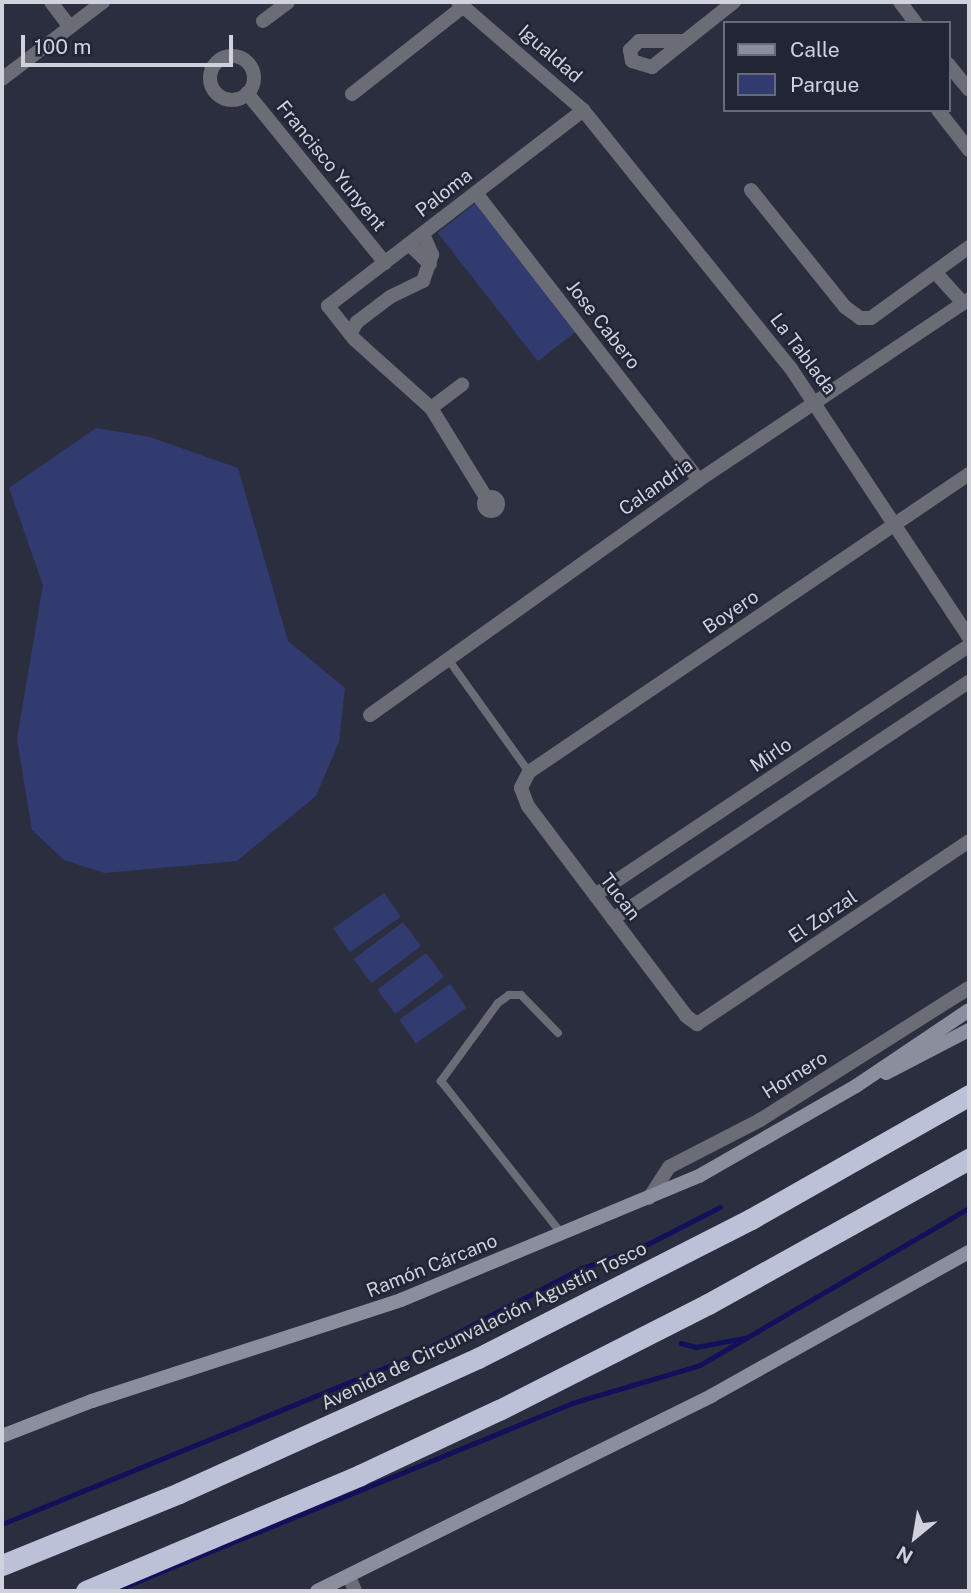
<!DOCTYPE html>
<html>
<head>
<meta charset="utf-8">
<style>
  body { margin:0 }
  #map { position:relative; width:971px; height:1593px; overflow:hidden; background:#2a2e3f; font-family:"Public Sans",sans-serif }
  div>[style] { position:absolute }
  .green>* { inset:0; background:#313b70; transform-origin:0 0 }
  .stream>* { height:4.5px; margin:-2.25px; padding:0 2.25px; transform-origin:2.25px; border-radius:2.25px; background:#13105b }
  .lane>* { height:8px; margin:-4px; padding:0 4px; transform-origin:4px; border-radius:4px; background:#6a6d75 }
  .street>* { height:14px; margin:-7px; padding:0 7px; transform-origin:7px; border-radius:7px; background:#6a6d75 }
  .street>.ring { margin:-7px; padding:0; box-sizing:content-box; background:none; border:14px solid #6a6d75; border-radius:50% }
  .secondary>* { height:14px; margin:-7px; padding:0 7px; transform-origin:7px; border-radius:7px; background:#8b8f9d }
  .highway>* { height:21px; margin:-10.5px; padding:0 10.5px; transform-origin:10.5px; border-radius:10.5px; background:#bbc1d7 }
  span { translate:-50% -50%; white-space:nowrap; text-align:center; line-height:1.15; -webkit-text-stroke:5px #212535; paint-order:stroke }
  .street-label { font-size:19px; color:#cfd2dd }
  .frame { position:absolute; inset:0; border:4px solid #cfd2dd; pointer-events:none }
  .legend { position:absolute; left:723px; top:21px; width:228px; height:91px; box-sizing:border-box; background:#212535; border:2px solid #676a78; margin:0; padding:9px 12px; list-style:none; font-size:21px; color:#cfd2dd }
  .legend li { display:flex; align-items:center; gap:14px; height:35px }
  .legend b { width:35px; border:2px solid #676a78 }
  .north { position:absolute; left:880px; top:1502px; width:70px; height:70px; -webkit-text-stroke:5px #212535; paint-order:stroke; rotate:210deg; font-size:19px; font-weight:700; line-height:28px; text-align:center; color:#cfd2dd }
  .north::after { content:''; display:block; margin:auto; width:24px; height:32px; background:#cfd2dd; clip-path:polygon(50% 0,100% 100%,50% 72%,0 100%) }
  .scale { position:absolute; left:21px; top:35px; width:212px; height:32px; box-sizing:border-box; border:4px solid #cfd2dd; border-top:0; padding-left:9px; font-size:21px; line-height:24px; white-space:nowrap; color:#cfd2dd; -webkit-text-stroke:5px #212535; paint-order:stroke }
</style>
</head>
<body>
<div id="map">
  <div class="green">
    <i style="left:477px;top:202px;width:163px;height:50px;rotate:52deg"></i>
    <i style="clip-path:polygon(96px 428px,150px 437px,238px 468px,288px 641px,345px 688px,339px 742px,316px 796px,237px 861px,104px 873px,64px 860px,32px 830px,17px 739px,43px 585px,9px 488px)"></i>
    <i style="left:384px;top:893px;width:29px;height:62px;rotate:55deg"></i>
    <i style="left:403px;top:922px;width:30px;height:62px;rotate:53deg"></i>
    <i style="left:426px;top:953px;width:30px;height:61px;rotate:53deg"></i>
    <i style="left:450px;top:984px;width:29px;height:62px;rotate:55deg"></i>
  </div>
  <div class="stream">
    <i style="left:582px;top:1268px;width:18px;rotate:34deg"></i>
    <i style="left:681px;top:1343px;width:16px;rotate:15deg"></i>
    <i style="left:696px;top:1347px;width:49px;rotate:-10.6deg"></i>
    <i style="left:2px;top:1524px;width:437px;rotate:-22.2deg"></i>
    <i style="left:407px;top:1359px;width:197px;rotate:-27.5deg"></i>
    <i style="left:582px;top:1268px;width:57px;rotate:-18.4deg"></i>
    <i style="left:636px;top:1250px;width:94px;rotate:-27.1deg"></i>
    <i style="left:114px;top:1591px;width:495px;rotate:-22.3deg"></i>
    <i style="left:572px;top:1403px;width:134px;rotate:-16.5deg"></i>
    <i style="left:700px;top:1365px;width:311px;rotate:-30.3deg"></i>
  </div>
  <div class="lane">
    <i style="left:448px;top:659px;width:139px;rotate:54.4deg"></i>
    <i style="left:558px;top:1033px;width:53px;rotate:-134.2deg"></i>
    <i style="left:521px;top:995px;width:12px;rotate:180deg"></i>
    <i style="left:509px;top:995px;width:14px;rotate:144deg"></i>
    <i style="left:498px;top:1003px;width:97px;rotate:126.2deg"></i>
    <i style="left:441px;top:1081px;width:195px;rotate:51.7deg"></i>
  </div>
  <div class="street">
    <i style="left:51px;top:2px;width:31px;rotate:53deg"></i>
    <i style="left:458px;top:2px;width:165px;rotate:40.8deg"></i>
    <i style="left:583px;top:110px;width:330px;rotate:51.2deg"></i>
    <i style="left:790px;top:367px;width:324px;rotate:56.5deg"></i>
    <i style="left:900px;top:2px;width:26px;rotate:53deg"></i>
    <i style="left:263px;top:21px;width:31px;rotate:-37deg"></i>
    <i style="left:683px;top:41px;width:44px;rotate:180deg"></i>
    <i style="left:639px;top:41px;width:13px;rotate:135deg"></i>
    <i style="left:630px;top:50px;width:11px;rotate:80deg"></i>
    <i style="left:632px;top:61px;width:21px;rotate:17deg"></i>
    <i style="left:652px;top:67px;width:105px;rotate:-38.4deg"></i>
    <i class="ring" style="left:210px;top:56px;width:30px;height:30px"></i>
    <i style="left:948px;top:64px;width:33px;rotate:51deg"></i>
    <i style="left:2px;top:79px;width:127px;rotate:-37.3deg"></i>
    <i style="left:247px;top:93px;width:219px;rotate:50.9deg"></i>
    <i style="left:352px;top:94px;width:142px;rotate:-38.2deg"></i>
    <i style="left:938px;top:110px;width:51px;rotate:52.2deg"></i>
    <i style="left:751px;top:190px;width:150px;rotate:51.2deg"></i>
    <i style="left:845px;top:307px;width:19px;rotate:36deg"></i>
    <i style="left:860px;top:318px;width:11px"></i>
    <i style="left:871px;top:318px;width:121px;rotate:-35.9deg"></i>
    <i style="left:476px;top:193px;width:363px;rotate:52.2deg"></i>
    <i style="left:409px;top:244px;width:29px;rotate:44deg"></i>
    <i style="left:935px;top:272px;width:42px;rotate:47.9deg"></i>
    <i style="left:350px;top:334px;width:14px;rotate:-60deg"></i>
    <i style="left:357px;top:322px;width:41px;rotate:-37.1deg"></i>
    <i style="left:390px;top:297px;width:37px;rotate:-26deg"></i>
    <i style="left:423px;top:281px;width:28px;rotate:-71deg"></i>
    <i style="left:432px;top:255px;width:23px;rotate:-113deg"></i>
    <i style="left:431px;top:408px;width:39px;rotate:-37deg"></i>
    <i style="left:969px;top:474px;width:531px;rotate:145.89deg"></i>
    <i style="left:529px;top:772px;width:18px;rotate:117deg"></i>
    <i style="left:521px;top:788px;width:19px;rotate:69deg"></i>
    <i style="left:528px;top:806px;width:263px;rotate:53deg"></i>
    <i style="left:686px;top:1016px;width:14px;rotate:36deg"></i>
    <i style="left:697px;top:1024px;width:328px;rotate:-33.9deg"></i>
    <i class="ring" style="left:484px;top:497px;width:0;height:0"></i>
    <i style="left:487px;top:499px;width:107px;rotate:-121.6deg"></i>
    <i style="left:431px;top:408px;width:103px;rotate:-138.1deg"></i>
    <i style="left:354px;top:339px;width:42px;rotate:-128.2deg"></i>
    <i style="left:328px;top:306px;width:322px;rotate:-37.5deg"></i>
    <i style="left:370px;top:715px;width:404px;rotate:-35.5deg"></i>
    <i style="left:699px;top:480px;width:325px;rotate:-33.8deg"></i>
    <i style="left:595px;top:895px;width:449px;rotate:-33.7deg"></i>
    <i style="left:613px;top:919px;width:428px;rotate:-33.7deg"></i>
    <i style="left:649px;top:1198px;width:37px;rotate:-57deg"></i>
    <i style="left:669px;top:1167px;width:102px;rotate:-27.3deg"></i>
    <i style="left:760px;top:1120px;width:247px;rotate:-32.3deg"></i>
    <i style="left:349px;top:1576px;width:16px;rotate:68deg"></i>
  </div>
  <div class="secondary">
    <i style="left:886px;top:1073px;width:93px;rotate:-27.4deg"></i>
    <i style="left:2px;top:1436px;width:97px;rotate:-21.3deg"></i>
    <i style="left:92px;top:1401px;width:325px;rotate:-18.1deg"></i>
    <i style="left:401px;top:1300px;width:323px;rotate:-22.6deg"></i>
    <i style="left:699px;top:1176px;width:181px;rotate:-29.8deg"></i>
    <i style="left:856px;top:1086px;width:136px;rotate:-33.9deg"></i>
    <i style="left:317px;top:1591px;width:440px;rotate:-26.3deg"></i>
    <i style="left:711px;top:1396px;width:295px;rotate:-29.2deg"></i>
  </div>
  <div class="highway">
    <i style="left:2px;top:1565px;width:191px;rotate:-22.1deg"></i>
    <i style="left:179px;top:1493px;width:328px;rotate:-24.3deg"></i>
    <i style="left:478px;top:1358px;width:306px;rotate:-27deg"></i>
    <i style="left:751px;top:1219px;width:251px;rotate:-29.6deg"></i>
    <i style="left:86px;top:1591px;width:298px;rotate:-22.9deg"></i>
    <i style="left:360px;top:1475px;width:153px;rotate:-25.1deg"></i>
    <i style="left:499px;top:1410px;width:234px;rotate:-26.9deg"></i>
    <i style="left:708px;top:1304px;width:299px;rotate:-29.1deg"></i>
  </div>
  <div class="street-label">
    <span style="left:550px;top:54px;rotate:41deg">Igualdad</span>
    <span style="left:331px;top:166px;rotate:51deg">Francisco Yunyent</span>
    <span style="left:444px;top:193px;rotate:-38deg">Paloma</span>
    <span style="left:603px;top:325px;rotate:52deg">Jose Cabero</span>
    <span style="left:803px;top:354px;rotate:53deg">La Tablada</span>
    <span style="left:656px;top:487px;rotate:-35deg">Calandria</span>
    <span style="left:731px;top:612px;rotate:-34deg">Boyero</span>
    <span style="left:771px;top:755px;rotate:-34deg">Mirlo</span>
    <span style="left:620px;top:897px;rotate:53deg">Tucan</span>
    <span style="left:823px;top:917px;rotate:-34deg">El Zorzal</span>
    <span style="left:795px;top:1075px;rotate:-32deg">Hornero</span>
    <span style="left:432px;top:1266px;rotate:-22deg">Ramón Cárcano</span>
    <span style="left:484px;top:1326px;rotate:-26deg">Avenida de Circunvalación Agustín Tosco</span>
  </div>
  <div class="frame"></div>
  <ul class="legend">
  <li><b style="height:9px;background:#8b8f9d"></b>Calle</li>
  <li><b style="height:19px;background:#313b70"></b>Parque</li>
  </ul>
  <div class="north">N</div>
  <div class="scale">100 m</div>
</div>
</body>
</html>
